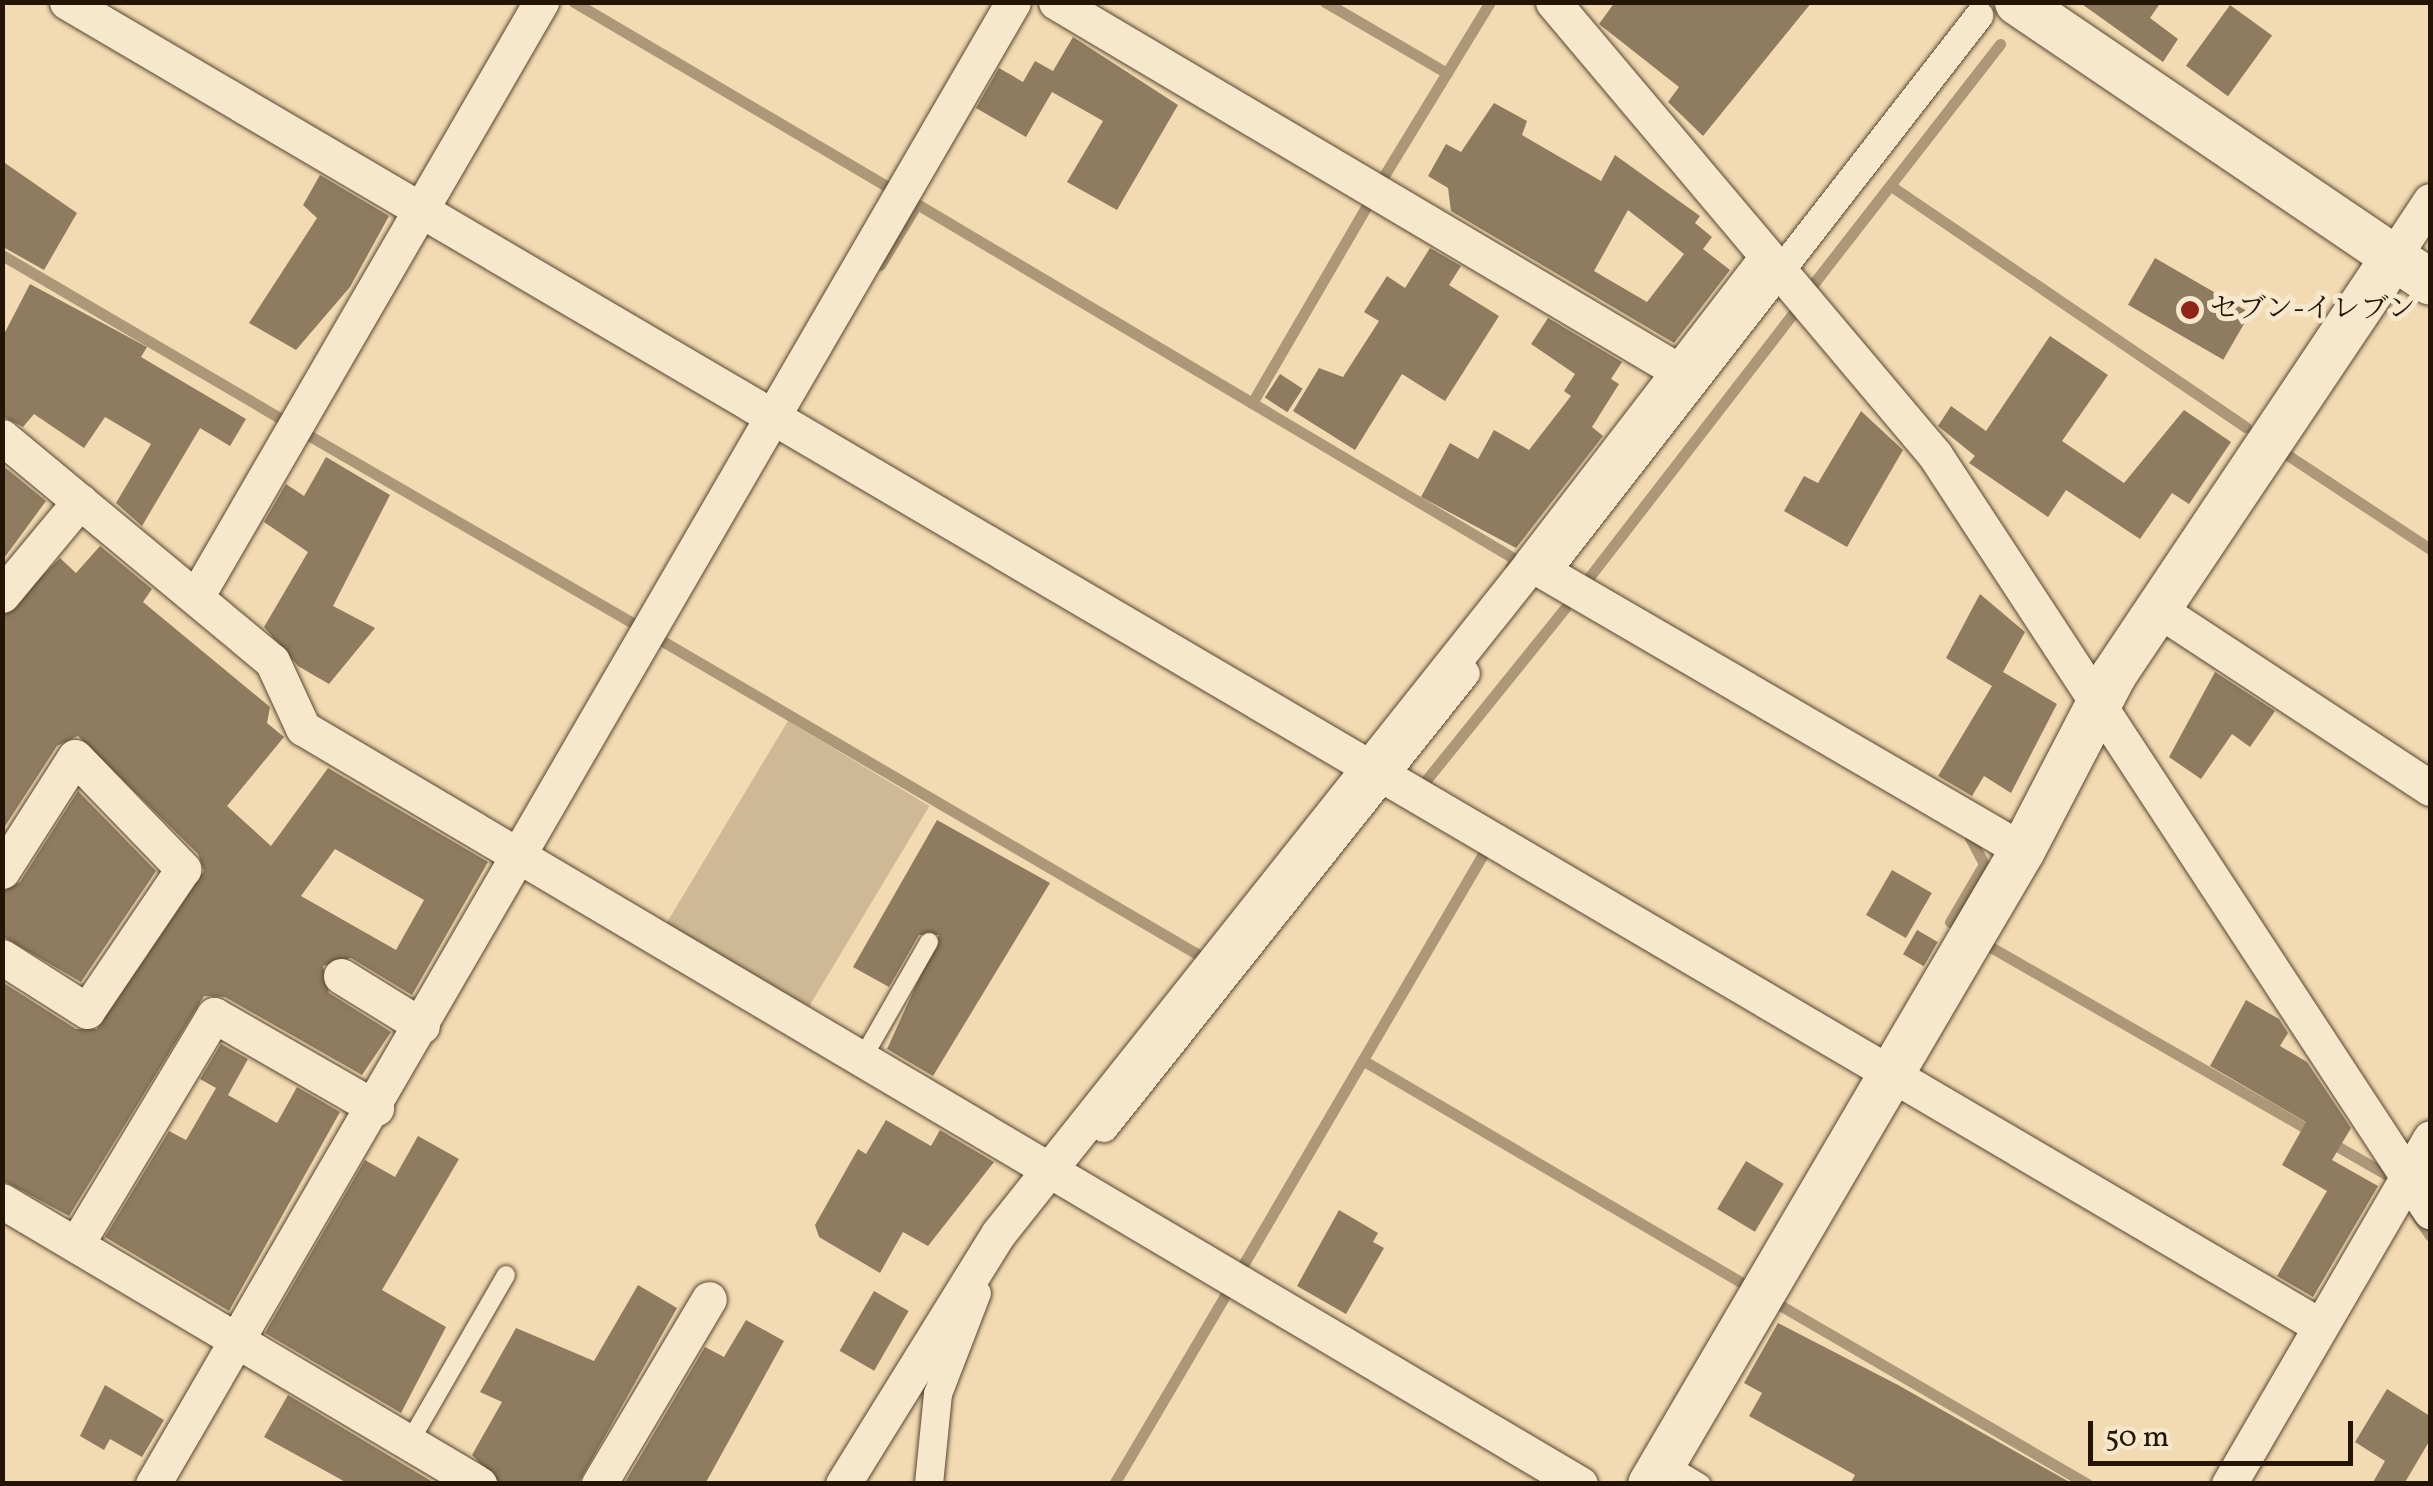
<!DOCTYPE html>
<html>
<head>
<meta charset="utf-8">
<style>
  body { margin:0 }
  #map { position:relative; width:2433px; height:1486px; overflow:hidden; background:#f2dab2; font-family:Vollkorn,"Noto Serif JP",serif }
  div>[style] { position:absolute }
  .green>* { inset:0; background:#cfb895; transform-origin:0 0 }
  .stream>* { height:11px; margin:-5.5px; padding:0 5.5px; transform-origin:5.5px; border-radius:5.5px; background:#ac9778 }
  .building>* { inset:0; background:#8f7b5f; transform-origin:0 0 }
  .roads { filter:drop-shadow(0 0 2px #574631) drop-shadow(0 0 2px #574631) }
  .service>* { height:18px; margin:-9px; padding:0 9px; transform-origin:9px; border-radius:9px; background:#f7e7cd }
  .pedestrian>* { height:28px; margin:-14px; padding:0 14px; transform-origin:14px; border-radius:14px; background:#f7e7cd }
  .minor>* { height:35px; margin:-17.5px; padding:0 17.5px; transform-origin:17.5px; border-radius:17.5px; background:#f7e7cd }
  .tertiary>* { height:45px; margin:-22.5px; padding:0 22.5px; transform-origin:22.5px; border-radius:22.5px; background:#f7e7cd }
  .dots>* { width:28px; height:28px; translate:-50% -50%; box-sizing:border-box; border:5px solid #f7e7cd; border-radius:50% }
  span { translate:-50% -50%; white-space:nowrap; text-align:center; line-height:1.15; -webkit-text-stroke:10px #f7e7cd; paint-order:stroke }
  .poi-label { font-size:28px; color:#231406 }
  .left { translate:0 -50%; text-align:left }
  .frame { position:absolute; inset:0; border:5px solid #231406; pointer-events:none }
  .scale { position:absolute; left:2088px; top:1421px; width:265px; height:45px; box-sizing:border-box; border:5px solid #231406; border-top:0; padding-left:12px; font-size:30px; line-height:35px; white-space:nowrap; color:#231406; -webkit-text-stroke:8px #f7e7cd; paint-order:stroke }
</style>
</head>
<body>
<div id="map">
  <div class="green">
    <i style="left:788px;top:721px;width:165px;height:242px;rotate:31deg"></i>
  </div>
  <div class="stream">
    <i style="left:574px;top:2px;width:364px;rotate:30.5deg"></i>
    <i style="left:1325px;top:2px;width:141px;rotate:30.2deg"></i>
    <i style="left:1382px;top:179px;width:207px;rotate:-58.6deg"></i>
    <i style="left:1891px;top:186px;width:429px;rotate:34.2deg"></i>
    <i style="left:2px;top:255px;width:328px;rotate:30.4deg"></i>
    <i style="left:880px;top:265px;width:71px;rotate:-58.8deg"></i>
    <i style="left:917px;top:204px;width:695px;rotate:30.7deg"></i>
    <i style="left:1515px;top:559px;width:10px;rotate:119deg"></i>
    <i style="left:1814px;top:283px;width:303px;rotate:-52.1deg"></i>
    <i style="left:1252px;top:403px;width:233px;rotate:-59.8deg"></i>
    <i style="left:310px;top:436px;width:373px;rotate:30.1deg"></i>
    <i style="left:2286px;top:454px;width:173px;rotate:33.4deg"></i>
    <i style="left:1587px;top:580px;width:335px;rotate:-52.3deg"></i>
    <i style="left:659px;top:639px;width:631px;rotate:30.34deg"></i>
    <i style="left:1432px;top:789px;width:10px;rotate:-151deg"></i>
    <i style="left:1423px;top:784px;width:226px;rotate:-51.1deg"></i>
    <i style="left:1950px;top:922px;width:67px;rotate:-59.6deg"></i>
    <i style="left:1984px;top:864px;width:30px;rotate:-118deg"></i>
    <i style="left:1989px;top:946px;width:461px;rotate:29.9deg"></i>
    <i style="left:1364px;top:1061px;width:437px;rotate:30.4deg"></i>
    <i style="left:2416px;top:1215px;width:25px;rotate:56deg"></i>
    <i style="left:1240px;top:1270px;width:484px;rotate:-59.7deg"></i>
    <i style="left:1778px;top:1304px;width:358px;rotate:30.2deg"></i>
    <i style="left:1114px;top:1484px;width:229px;rotate:-59.5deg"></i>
  </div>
  <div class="building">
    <i style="clip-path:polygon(1615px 2px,1812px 2px,1703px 136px,1668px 102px,1679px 87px,1599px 24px)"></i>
    <i style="clip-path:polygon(2079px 2px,2161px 2px,2150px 18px,2178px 39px,2163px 62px)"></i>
    <i style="left:2230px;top:5px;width:52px;height:75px;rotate:36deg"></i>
    <i style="clip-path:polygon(1073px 37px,1178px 105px,1117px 210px,1067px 182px,1103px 121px,1052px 92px,1026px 137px,976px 108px,999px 68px,1023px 82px,1035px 61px,1053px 71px)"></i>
    <i style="clip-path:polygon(evenodd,1494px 103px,1527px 121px,1522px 135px,1601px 181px,1615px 155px,1700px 216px,1695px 223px,1712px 237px,1703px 249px,1730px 270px,1674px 343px,1451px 211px,1448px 188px,1428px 176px,1446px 144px,1461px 152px,1494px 103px,1628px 210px,1684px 254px,1647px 302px,1594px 271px,1628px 210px)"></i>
    <i style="clip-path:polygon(2px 161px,77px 213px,44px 270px,3px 247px)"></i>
    <i style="clip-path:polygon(320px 175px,389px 216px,350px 287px,296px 350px,249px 323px,317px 218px,303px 205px)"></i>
    <i style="clip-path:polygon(1430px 248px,1461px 266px,1449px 285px,1499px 316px,1445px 401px,1402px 374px,1355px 450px,1293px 411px,1319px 368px,1343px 377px,1379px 321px,1364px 312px,1387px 276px,1405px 288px)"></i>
    <i style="left:2155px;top:258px;width:110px;height:54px;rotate:30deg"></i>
    <i style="clip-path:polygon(30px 284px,147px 347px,141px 357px,246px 419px,230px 446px,200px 428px,142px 526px,116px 503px,151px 444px,105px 417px,84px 448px,34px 414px,23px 427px,2px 416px,2px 338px)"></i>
    <i style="clip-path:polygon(1548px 318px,1622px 362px,1611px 379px,1619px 384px,1592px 427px,1603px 436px,1516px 548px,1421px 497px,1450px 443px,1478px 459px,1494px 430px,1529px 450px,1571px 396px,1564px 391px,1575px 374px,1531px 344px)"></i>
    <i style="clip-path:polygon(2050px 336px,2108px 375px,2062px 441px,2124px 483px,2184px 410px,2231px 442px,2189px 504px,2172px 493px,2140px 539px,2066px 490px,2048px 517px,1969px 463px,1975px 456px,1938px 426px,1951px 406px,1986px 431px)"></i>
    <i style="left:1280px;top:374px;width:27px;height:28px;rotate:33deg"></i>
    <i style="clip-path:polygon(1861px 411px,1903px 450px,1847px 547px,1784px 511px,1804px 476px,1818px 483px)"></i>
    <i style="clip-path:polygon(326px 457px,390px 495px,333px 606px,375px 628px,329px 684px,298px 666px,264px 627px,308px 552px,264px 522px,286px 484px,304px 496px)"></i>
    <i style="clip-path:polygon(2px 465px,46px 501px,2px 561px)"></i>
    <i style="clip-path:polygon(evenodd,100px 546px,152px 589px,143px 602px,270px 707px,267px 723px,284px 737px,227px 806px,271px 846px,328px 768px,488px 862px,412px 995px,351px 958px,323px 966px,329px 993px,391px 1032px,362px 1075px,225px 997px,204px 996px,69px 1216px,2px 1180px,2px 982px,76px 1029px,97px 1029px,204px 871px,198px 854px,78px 736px,57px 746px,2px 831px,2px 616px,60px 558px,76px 573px,100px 546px,335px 849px,424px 900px,396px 950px,301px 896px,335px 849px)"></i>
    <i style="clip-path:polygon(1980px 594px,2025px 632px,2003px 672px,2057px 704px,2011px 793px,1984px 776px,1972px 796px,1938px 776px,1992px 686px,1946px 658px)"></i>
    <i style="clip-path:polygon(2215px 672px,2275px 711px,2250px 747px,2232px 734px,2201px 779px,2169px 757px)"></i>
    <i style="clip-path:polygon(78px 791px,156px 871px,81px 982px,2px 936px,2px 892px,20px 882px)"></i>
    <i style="clip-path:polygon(937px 820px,1050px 883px,933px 1076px,887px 1049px,939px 935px,919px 935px,889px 987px,853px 967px)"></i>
    <i style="left:1892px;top:870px;width:46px;height:52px;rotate:30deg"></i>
    <i style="left:1917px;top:930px;width:24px;height:28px;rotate:30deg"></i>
    <i style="clip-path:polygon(2246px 1000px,2279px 1019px,2288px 1033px,2280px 1046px,2307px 1062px,2351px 1128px,2332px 1160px,2378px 1186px,2313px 1297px,2277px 1276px,2327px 1191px,2282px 1165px,2306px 1122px,2210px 1066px)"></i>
    <i style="clip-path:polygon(221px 1044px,248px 1059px,228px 1095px,277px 1123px,297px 1087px,340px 1112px,229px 1311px,105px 1237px,169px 1131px,186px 1140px,216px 1088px,200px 1079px)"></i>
    <i style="clip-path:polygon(886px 1120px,931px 1146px,940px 1130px,994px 1162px,928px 1246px,903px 1232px,880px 1273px,819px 1237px,815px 1225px,858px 1149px,866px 1154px)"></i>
    <i style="clip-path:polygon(418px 1136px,459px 1159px,382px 1290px,446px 1327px,401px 1413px,265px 1333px,365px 1160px,395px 1177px)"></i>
    <i style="left:1746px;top:1161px;width:44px;height:56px;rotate:31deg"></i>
    <i style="clip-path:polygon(1339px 1210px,1378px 1233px,1373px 1242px,1384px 1248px,1346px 1314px,1297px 1286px)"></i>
    <i style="clip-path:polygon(638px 1285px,677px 1308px,578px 1484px,500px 1484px,472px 1455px,502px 1402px,480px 1392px,516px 1328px,594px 1361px)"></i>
    <i style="left:874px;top:1291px;width:40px;height:69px;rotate:30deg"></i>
    <i style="clip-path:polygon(746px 1320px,784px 1341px,705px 1484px,624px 1484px,705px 1347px,724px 1357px)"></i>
    <i style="clip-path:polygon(1778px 1323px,1898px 1385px,2073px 1484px,1850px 1484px,1855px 1475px,1749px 1416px,1762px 1393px,1744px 1383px)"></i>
    <i style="clip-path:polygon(105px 1385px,164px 1420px,142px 1457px,110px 1439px,104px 1450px,80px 1436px)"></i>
    <i style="clip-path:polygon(2387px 1389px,2430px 1416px,2430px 1440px,2404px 1484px,2372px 1484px,2385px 1461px,2355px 1442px)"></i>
    <i style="clip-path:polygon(288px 1395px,436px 1484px,349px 1484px,264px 1437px)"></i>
  </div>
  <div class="roads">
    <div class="service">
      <i style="left:862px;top:1059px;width:135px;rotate:-60.2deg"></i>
      <i style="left:409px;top:1443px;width:194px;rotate:-60deg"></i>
      <i style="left:1664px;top:1461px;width:44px;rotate:31.2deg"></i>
    </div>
    <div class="pedestrian">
      <i style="left:1555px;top:561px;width:691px;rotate:-52.12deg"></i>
      <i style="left:1104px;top:1128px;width:581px;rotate:-51.49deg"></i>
      <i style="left:929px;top:1484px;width:90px;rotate:-84.3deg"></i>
      <i style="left:938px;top:1394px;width:108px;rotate:-68.9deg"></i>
    </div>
    <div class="minor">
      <i style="left:67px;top:2px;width:2613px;rotate:30.44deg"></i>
      <i style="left:1056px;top:2px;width:722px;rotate:30.65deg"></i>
      <i style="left:1553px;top:2px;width:593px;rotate:49.86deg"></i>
      <i style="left:1935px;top:455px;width:904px;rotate:56.78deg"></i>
      <i style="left:1767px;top:257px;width:387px;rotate:127.6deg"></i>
      <i style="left:1531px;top:564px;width:568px;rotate:30.22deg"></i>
      <i style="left:2393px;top:257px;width:67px;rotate:-56.5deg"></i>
      <i style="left:2px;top:437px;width:351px;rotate:39.7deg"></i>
      <i style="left:272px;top:661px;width:74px;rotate:65.2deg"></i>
      <i style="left:303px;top:728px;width:1484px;rotate:30.63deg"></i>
      <i style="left:2px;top:595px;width:122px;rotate:-50.3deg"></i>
      <i style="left:196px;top:597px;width:688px;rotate:-59.89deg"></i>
      <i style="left:2156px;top:608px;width:328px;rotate:33.3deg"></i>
      <i style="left:2px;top:871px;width:135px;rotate:-57.4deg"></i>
      <i style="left:75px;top:757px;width:156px;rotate:46deg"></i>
      <i style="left:183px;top:869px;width:171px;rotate:124.1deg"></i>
      <i style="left:87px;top:1011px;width:101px;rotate:-147.6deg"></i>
      <i style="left:341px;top:976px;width:95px;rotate:31.7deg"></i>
      <i style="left:2px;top:1201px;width:555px;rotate:30.68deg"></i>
      <i style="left:77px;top:1243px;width:266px;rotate:-59deg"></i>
      <i style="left:214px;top:1015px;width:187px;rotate:29.9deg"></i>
      <i style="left:153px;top:1484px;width:1713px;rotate:-59.87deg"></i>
      <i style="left:599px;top:1484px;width:215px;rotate:-59.3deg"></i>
      <i style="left:843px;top:1484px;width:294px;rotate:-58.2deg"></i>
      <i style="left:998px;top:1234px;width:856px;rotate:-51.5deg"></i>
      <i style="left:2229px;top:1484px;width:400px;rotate:-59.8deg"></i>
    </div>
    <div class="tertiary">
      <i style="left:2017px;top:2px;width:499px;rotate:34.1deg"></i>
      <i style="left:1650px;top:1484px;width:735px;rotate:-59.6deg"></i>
      <i style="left:2022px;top:850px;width:197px;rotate:-62.5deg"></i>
      <i style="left:2113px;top:675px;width:503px;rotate:-56.18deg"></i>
    </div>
  </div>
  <div class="dots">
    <i style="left:2190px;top:310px;background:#8f2418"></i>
  </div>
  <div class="poi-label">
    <span class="left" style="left:2210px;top:310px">セブン-イレブン</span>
  </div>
  <div class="frame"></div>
  <div class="scale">50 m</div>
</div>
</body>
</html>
